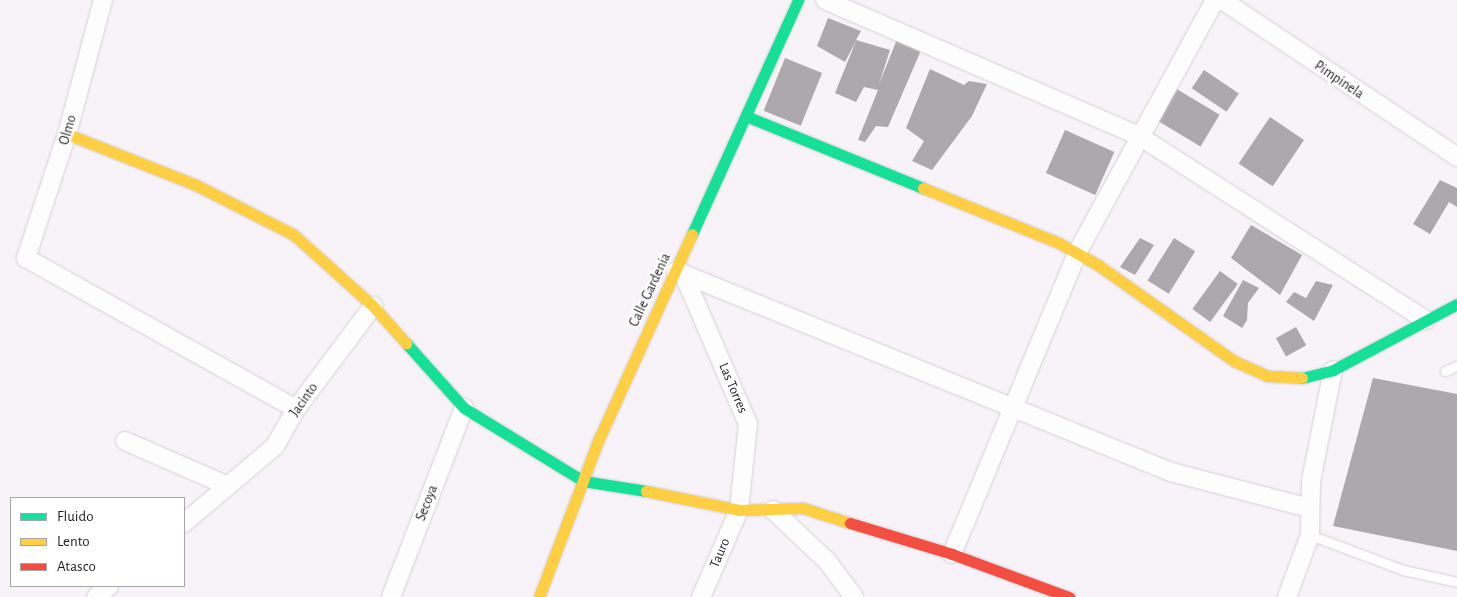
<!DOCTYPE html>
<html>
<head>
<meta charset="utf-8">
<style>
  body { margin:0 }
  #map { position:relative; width:1457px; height:597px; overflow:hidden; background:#f8f3f8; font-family:"Alegreya Sans",sans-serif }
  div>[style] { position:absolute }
  .building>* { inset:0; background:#aca8ac; transform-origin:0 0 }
  .roads { filter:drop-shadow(0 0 1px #d4d0d4) drop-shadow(0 0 1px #d4d0d4) }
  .lane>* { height:9px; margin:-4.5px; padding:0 4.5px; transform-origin:4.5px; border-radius:4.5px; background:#fefdfe }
  .street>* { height:18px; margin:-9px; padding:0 9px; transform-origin:9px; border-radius:9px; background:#fefdfe }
  .fast>* { height:11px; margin:-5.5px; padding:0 5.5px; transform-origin:5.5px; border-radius:5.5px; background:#16e098 }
  .slow>* { height:11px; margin:-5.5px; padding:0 5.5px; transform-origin:5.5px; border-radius:5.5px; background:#ffcf43 }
  .jam>* { height:11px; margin:-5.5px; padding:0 5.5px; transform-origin:5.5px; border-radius:5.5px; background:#f24e42 }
  span { translate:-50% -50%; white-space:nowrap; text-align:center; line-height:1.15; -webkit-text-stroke:4.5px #fff; paint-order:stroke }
  .street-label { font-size:14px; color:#1f1c20 }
  .legend { position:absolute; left:10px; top:497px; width:175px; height:90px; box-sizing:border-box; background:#fff; border:1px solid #a5a4a6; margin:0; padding:6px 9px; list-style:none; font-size:15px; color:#1f1c20 }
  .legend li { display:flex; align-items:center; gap:10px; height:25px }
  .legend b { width:25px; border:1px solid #a5a4a6 }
</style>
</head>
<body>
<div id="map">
  <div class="building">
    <i style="clip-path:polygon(828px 18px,861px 31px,856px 40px,890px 50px,879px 84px,898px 37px,922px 48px,888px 127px,876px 126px,865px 142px,858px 140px,878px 90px,864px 87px,856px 102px,835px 93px,856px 41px,845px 62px,817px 46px)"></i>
    <i style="left:785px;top:58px;width:40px;height:57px;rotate:22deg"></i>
    <i style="clip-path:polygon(930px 69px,964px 85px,969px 81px,987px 84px,972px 116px,932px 170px,912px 161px,924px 141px,906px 128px)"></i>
    <i style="left:1204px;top:70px;width:42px;height:22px;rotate:34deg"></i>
    <i style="left:1175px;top:88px;width:52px;height:37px;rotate:31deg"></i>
    <i style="left:1270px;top:117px;width:41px;height:56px;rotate:34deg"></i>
    <i style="left:1065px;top:130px;width:54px;height:47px;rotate:24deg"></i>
    <i style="clip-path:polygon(1440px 180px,1457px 188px,1457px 207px,1449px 202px,1430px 234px,1413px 224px)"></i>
    <i style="clip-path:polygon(1251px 225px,1302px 255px,1280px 295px,1231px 258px)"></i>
    <i style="clip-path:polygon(1140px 238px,1154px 245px,1135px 275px,1120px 267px)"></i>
    <i style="left:1174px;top:238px;width:25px;height:50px;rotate:32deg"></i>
    <i style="left:1220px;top:271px;width:22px;height:47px;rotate:36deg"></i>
    <i style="clip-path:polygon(1243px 280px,1259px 288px,1248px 303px,1247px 320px,1242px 328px,1223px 316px)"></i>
    <i style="clip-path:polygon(1316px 281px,1333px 285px,1314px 321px,1286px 302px,1294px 292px,1306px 298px)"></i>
    <i style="left:1296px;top:327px;width:21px;height:23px;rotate:61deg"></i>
    <i style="clip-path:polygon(1373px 378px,1457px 394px,1457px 551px,1333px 526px)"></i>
  </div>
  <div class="roads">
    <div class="lane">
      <i style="left:1445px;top:371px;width:13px;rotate:-23deg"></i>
      <i style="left:1310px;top:535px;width:99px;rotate:20.6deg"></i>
      <i style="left:1403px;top:570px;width:55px;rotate:12.5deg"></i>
    </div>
    <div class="street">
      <i style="left:103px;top:0;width:139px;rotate:105deg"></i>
      <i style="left:67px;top:134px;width:131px;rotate:108.3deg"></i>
      <i style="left:26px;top:258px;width:309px;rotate:29.2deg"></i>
      <i style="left:825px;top:0;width:342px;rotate:23.4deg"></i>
      <i style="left:1139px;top:136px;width:341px;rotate:32.7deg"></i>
      <i style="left:1222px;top:0;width:283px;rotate:33.7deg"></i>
      <i style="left:676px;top:271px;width:534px;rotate:22.1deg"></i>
      <i style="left:1171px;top:472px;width:143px;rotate:14.6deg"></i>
      <i style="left:683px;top:273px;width:164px;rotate:66.7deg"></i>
      <i style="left:748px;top:424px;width:86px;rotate:96deg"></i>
      <i style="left:739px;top:510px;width:95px;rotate:113.6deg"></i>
      <i style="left:125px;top:441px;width:112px;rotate:23.6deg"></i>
      <i style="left:773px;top:510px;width:74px;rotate:43.4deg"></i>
      <i style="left:827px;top:561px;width:45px;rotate:53.1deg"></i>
      <i style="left:184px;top:523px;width:119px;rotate:-40.2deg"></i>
      <i style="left:275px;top:446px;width:43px;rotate:-60.4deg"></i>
      <i style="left:296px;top:409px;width:129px;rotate:-53.2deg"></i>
      <i style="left:952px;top:554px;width:326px;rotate:-67.4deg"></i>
      <i style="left:1077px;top:253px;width:288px;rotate:-61.4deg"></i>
      <i style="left:96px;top:597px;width:17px;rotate:-40deg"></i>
      <i style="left:391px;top:597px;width:203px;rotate:-68.9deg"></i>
      <i style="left:1287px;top:597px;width:66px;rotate:-69.6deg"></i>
      <i style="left:1310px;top:535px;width:54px;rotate:-88.9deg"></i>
      <i style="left:1311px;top:481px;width:113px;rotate:-78.8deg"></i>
    </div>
    <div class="fast">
      <i style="left:748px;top:117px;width:189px;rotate:22.1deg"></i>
      <i style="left:692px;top:234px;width:257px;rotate:-65.6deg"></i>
      <i style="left:406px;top:343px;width:87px;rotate:48.3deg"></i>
      <i style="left:464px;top:408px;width:140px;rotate:31.5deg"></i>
      <i style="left:583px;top:481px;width:64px;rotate:9deg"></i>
      <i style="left:1302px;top:378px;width:32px;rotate:-14deg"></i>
      <i style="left:1333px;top:370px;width:140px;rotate:-28deg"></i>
    </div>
    <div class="slow">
      <i style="left:67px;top:134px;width:139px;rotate:21.6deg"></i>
      <i style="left:196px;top:185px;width:110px;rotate:27deg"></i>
      <i style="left:294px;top:235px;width:106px;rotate:41.9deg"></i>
      <i style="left:373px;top:306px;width:50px;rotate:48.3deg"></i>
      <i style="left:923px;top:188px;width:147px;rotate:22deg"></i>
      <i style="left:1059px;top:243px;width:45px;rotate:29.4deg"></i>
      <i style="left:1098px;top:265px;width:166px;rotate:35.2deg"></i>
      <i style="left:1234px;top:361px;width:36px;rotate:24deg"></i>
      <i style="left:1267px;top:376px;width:35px;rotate:3deg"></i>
      <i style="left:646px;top:491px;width:95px;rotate:11.5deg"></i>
      <i style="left:739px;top:510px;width:64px;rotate:-1.8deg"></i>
      <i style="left:803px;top:508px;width:49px;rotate:17.7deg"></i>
      <i style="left:539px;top:597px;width:167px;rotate:-69.3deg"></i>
      <i style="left:598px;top:441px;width:227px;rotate:-65.6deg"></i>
    </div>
    <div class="jam">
      <i style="left:850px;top:523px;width:107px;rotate:16.9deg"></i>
      <i style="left:952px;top:554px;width:125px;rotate:20.2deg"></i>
    </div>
  </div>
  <div class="street-label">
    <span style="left:1339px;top:80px;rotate:34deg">Pimpinela</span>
    <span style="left:68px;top:130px;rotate:-74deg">Olmo</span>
    <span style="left:650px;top:290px;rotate:-65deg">Calle Gardenia</span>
    <span style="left:733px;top:388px;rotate:67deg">Las Torres</span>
    <span style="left:304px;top:400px;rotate:-55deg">Jacinto</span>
    <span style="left:427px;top:503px;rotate:-69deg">Secoya</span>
    <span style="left:720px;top:553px;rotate:-67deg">Tauro</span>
  </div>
  <ul class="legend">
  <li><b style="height:6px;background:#16e098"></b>Fluido</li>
  <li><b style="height:6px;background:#ffcf43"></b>Lento</li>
  <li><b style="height:6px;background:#f24e42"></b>Atasco</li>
  </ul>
</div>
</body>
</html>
